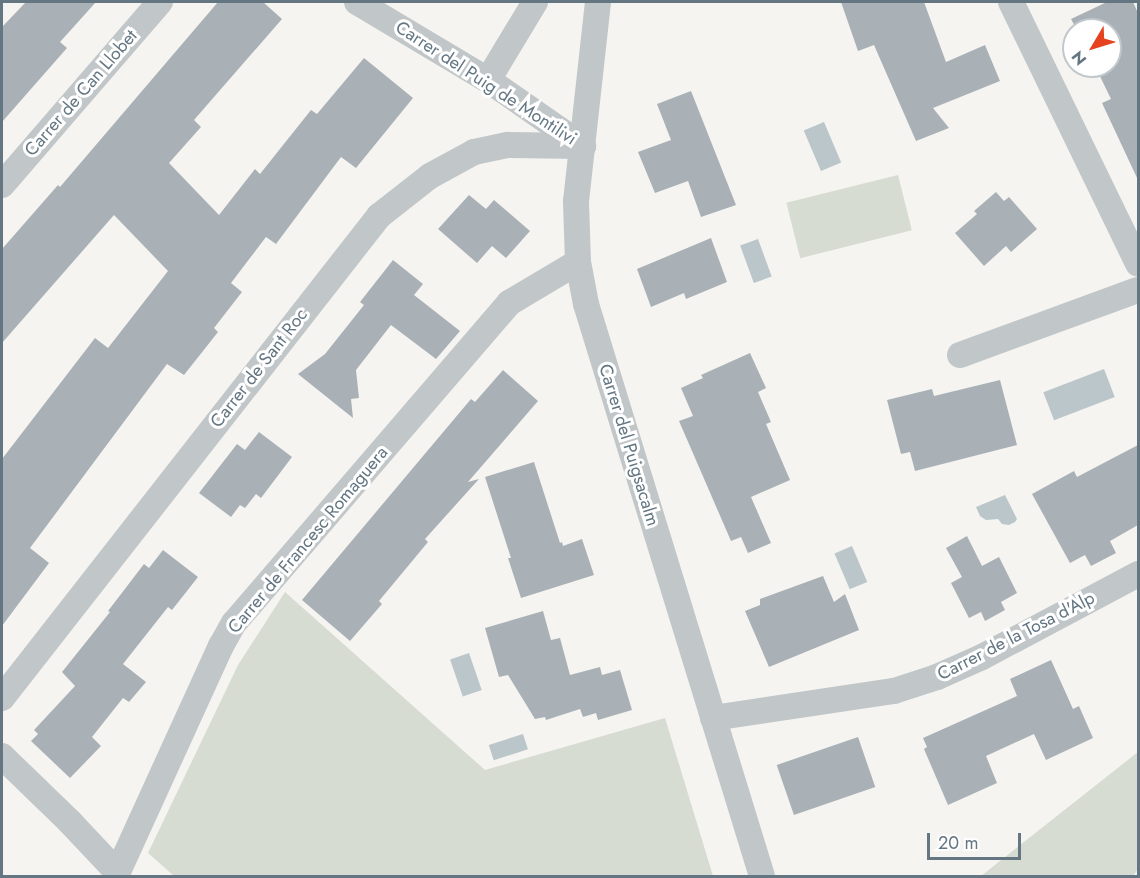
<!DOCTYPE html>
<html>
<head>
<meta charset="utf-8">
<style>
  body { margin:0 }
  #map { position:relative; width:1140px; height:878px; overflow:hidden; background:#f5f4f0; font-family:Jost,sans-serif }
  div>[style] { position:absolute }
  .green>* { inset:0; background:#d6dcd1; transform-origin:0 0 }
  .water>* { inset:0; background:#bac6c9; transform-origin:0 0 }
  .building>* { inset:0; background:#a9b1b6; transform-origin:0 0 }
  .street>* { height:26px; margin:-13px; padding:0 13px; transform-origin:13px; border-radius:13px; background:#c1c6c8 }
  span { translate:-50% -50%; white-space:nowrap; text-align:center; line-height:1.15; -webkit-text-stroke:6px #fff; paint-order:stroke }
  .street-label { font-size:18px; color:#637682 }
  .frame { position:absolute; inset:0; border:3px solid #637682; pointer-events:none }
  .north { position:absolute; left:1062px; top:18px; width:60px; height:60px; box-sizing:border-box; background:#fff; border:2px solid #c1c8cd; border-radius:50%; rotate:232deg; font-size:16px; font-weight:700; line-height:24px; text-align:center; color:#637682 }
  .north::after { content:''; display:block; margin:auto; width:21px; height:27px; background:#e6421f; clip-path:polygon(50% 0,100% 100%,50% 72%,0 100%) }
  .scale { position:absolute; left:927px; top:833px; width:94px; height:27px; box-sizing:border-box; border:3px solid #637682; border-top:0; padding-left:8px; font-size:18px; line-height:21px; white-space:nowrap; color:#637682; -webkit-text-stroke:4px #fff; paint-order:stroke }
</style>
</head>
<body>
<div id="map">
  <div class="green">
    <i style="left:898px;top:175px;width:57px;height:115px;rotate:76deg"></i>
    <i style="clip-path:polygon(285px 592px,485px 770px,665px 718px,713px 876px,174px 876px,148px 853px,238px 665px)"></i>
    <i style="clip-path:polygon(1138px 752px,1138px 869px,1133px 876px,981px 876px)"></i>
  </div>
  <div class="water">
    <i style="left:824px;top:122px;width:44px;height:22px;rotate:67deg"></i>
    <i style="left:758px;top:239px;width:40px;height:19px;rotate:70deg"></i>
    <i style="left:1104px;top:369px;width:30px;height:65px;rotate:69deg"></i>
    <i style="clip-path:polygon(1005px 495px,1017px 519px,1015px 522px,1009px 525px,1002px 524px,998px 519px,986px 520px,980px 516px,976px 507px)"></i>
    <i style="left:852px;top:546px;width:39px;height:19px;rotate:67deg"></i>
    <i style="left:469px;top:653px;width:39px;height:20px;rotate:71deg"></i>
    <i style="left:523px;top:734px;width:16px;height:36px;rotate:72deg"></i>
  </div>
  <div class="building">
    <i style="clip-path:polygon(26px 2px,96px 2px,60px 42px,67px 48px,2px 122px,2px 27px)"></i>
    <i style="clip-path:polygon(218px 2px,263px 2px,282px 19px,194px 120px,201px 127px,169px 163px,219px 215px,255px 169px,260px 174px,311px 110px,317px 114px,364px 58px,413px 98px,356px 168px,341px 157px,276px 244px,266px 237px,231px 283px,242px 292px,214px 328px,218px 332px,184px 375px,167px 364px,30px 548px,49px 563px,2px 626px,2px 459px,95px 338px,108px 348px,168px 271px,114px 215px,2px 343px,2px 249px,58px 185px,60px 187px)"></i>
    <i style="clip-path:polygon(841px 2px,924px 2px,946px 62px,985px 45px,1000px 81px,933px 108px,949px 128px,916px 141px,874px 45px,858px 51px)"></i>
    <i style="clip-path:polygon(1107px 2px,1133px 2px,1138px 13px,1138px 180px,1102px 103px,1111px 99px,1095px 66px,1110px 66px,1110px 30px,1077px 30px,1071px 19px)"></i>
    <i style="clip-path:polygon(691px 91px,736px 205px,701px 217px,688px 181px,655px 193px,638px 152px,671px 140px,657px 104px)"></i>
    <i style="clip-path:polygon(996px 192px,1004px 201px,1009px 197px,1037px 229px,1011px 252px,1006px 246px,984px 266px,955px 233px,977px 214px,974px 211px)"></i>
    <i style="clip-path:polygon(469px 195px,486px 209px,494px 200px,530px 231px,506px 258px,492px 246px,477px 263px,438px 229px)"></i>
    <i style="clip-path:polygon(711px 238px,727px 282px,686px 299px,684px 293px,651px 307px,637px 269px)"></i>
    <i style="clip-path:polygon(393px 260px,423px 284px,414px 295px,460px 331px,436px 359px,391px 325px,356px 370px,359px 398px,351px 399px,353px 418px,298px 374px,325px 354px,364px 305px,360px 302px)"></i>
    <i style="clip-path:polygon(750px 353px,766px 388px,758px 392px,771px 422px,766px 424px,790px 480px,751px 497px,771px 543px,748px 553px,741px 537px,731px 541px,679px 421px,693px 416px,681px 388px,703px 378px,701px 375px)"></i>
    <i style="clip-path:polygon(503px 370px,538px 401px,468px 482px,479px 479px,425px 539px,428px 542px,379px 601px,382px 604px,350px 641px,302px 600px,471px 399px,475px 402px)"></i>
    <i style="clip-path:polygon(1000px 380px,1017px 445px,915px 471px,910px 452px,901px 454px,887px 400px,932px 389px,934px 396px)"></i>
    <i style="clip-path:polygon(259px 432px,292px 457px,261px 498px,256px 494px,245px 508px,240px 505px,231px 517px,199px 493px,237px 444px,245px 450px)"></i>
    <i style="clip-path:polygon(1138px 445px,1138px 525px,1110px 541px,1116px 553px,1091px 566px,1085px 555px,1070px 563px,1032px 494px,1074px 471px,1077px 477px)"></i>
    <i style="clip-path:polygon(534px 462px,560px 543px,562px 542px,563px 546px,582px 539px,594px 575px,521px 598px,508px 558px,511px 558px,485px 477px)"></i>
    <i style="clip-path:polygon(967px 536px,982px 566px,999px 557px,1017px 593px,1001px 602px,1005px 610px,985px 621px,981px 612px,969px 618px,951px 583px,962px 577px,946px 548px)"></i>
    <i style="clip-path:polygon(163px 550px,198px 577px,172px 610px,168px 607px,123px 664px,146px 682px,129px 702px,123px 698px,92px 737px,101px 746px,70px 778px,31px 741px,38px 734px,34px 730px,75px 686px,62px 672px,110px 612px,108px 611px,144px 564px,149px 568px)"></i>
    <i style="clip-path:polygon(823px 576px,834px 602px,845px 594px,859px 630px,769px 667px,745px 611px,760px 605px,760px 599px)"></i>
    <i style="clip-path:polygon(543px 611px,551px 640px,560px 638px,570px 675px,600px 667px,602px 675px,620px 670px,632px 710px,598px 720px,596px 713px,583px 717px,580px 709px,546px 720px,545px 717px,535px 719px,508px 675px,499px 677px,485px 628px)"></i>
    <i style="clip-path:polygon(1051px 660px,1073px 709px,1079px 706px,1093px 738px,1046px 760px,1034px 734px,986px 756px,997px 783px,948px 805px,924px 749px,927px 747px,923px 738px,1017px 696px,1010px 679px)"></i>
    <i style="left:858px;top:737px;width:53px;height:86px;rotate:71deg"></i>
  </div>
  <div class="street">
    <i style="left:357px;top:2px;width:152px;rotate:30.8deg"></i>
    <i style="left:488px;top:80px;width:116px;rotate:34.8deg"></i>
    <i style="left:598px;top:2px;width:201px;rotate:96.3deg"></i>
    <i style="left:576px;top:202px;width:60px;rotate:88.1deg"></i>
    <i style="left:578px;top:262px;width:43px;rotate:79.2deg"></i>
    <i style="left:586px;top:304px;width:598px;rotate:72.9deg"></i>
    <i style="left:1011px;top:2px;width:291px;rotate:64.1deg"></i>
    <i style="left:488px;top:80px;width:91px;rotate:-58.9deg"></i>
    <i style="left:2px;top:185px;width:242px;rotate:-49.2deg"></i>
    <i style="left:960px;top:355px;width:189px;rotate:-20.1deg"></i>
    <i style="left:2px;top:698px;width:612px;rotate:-51.97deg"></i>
    <i style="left:379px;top:216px;width:65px;rotate:-38.1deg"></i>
    <i style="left:430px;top:176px;width:50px;rotate:-28.6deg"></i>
    <i style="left:474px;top:152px;width:35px;rotate:-12deg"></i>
    <i style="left:508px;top:145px;width:75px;rotate:0.8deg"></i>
    <i style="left:713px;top:718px;width:183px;rotate:-8.5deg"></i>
    <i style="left:894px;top:691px;width:45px;rotate:-18deg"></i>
    <i style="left:937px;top:677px;width:49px;rotate:-24deg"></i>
    <i style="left:982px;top:657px;width:177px;rotate:-28deg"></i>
    <i style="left:2px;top:756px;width:95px;rotate:44.1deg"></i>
    <i style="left:70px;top:822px;width:70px;rotate:46.7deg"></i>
    <i style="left:116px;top:876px;width:253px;rotate:-65.5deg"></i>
    <i style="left:221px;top:646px;width:26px;rotate:-61deg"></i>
    <i style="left:234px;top:623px;width:422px;rotate:-49.3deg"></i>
    <i style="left:509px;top:303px;width:80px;rotate:-30.7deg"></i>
  </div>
  <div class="street-label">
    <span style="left:486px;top:83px;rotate:33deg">Carrer del Puig de Montilivi</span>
    <span style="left:81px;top:93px;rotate:-49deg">Carrer de Can Llobet</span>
    <span style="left:259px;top:368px;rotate:-52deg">Carrer de Sant Roc</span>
    <span style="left:629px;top:445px;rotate:73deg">Carrer del Puigsacalm</span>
    <span style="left:308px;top:540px;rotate:-50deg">Carrer de Francesc Romaguera</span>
    <span style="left:1016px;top:636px;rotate:-27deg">Carrer de la Tosa d'Alp</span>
  </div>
  <div class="frame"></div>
  <div class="north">N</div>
  <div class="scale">20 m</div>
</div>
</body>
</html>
